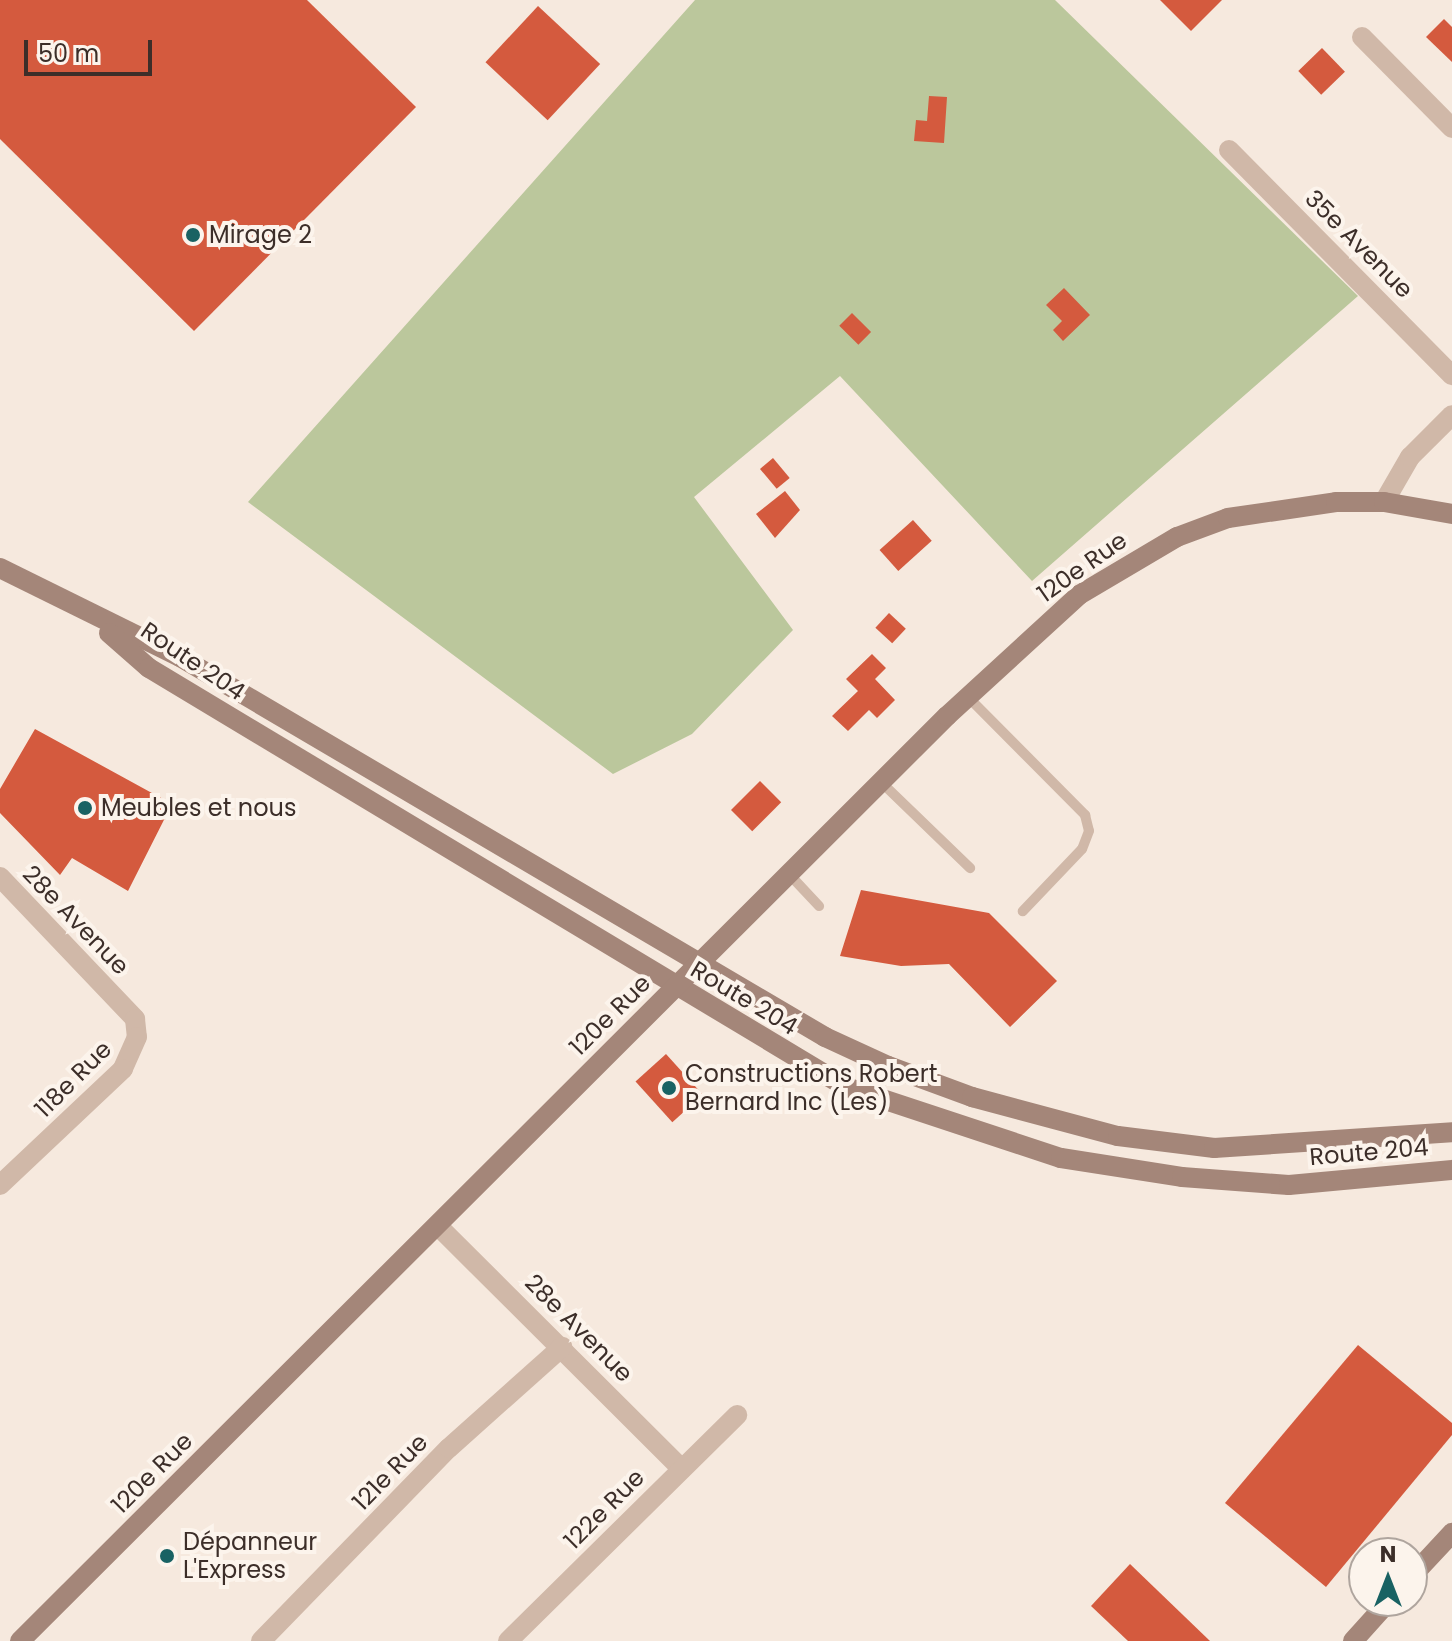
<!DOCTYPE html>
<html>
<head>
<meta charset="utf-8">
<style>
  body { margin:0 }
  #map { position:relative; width:1452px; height:1641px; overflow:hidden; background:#f6e9de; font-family:Poppins,sans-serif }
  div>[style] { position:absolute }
  .green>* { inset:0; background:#bbc79c }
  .building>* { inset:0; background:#d45a3e; transform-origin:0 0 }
  .lane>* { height:10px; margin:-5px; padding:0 5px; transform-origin:5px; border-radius:5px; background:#d0b8a8 }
  .street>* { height:20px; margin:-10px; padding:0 10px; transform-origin:10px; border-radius:10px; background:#d0b8a8 }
  .secondary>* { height:20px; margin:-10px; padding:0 10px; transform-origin:10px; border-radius:10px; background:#a48679 }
  .dots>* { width:22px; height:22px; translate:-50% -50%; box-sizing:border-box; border:4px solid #fcf4ec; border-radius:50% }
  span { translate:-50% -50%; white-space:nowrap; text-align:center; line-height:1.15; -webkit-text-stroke:8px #fcf4ec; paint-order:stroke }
  .poi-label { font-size:24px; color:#3c2e29 }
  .left { translate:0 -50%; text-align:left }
  .street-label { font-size:24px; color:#3c2e29 }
  .north { position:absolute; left:1348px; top:1537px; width:80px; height:80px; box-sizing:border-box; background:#fcf4ec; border:2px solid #afa59e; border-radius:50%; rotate:0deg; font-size:22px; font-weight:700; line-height:32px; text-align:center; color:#3c2e29 }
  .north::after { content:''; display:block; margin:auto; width:28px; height:36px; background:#196263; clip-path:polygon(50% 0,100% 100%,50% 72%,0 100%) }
  .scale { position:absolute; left:24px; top:40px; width:128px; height:36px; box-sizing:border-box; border:4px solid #3c2e29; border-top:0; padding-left:10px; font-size:24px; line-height:28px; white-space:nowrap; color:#3c2e29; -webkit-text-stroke:6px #fcf4ec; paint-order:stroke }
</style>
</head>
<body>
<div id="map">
  <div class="green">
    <i style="clip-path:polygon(695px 0,1055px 0,1358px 296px,1032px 581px,840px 376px,694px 497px,793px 630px,692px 734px,613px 774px,248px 502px)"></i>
  </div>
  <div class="building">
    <i style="clip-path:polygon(0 0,307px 0,416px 107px,194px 331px,0 139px)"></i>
    <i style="clip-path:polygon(1160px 0,1222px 0,1191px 31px)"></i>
    <i style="left:538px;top:6px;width:85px;height:77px;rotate:43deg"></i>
    <i style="clip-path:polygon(1444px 19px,1452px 27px,1452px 62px,1426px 37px)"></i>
    <i style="left:1322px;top:48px;width:33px;height:33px;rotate:46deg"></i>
    <i style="clip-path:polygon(929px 96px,947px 97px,944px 143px,914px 141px,916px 120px,927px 121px)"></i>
    <i style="clip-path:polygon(1064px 288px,1090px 315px,1063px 341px,1053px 330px,1062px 321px,1046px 305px)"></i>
    <i style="left:852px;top:313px;width:27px;height:18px;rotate:45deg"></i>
    <i style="left:773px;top:458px;width:26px;height:17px;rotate:50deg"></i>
    <i style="clip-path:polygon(785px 491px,800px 510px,775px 538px,756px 514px)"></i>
    <i style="left:913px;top:520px;width:28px;height:45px;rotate:48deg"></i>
    <i style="left:889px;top:613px;width:23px;height:20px;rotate:43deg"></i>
    <i style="clip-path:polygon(872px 654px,886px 668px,875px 679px,895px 700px,877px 718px,869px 710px,848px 731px,832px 716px,858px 691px,846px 679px)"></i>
    <i style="clip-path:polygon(35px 729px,172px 804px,128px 891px,72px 858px,60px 875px,0 813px,0 789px)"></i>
    <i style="left:760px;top:781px;width:30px;height:41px;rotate:45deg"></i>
    <i style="clip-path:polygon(861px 890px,989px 913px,1057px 981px,1010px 1027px,949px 964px,901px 966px,840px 956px)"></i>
    <i style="left:666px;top:1054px;width:55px;height:41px;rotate:48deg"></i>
    <i style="clip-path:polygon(1358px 1345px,1452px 1423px,1452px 1435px,1326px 1587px,1225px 1503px)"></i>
    <i style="clip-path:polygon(1130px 1564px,1210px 1641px,1128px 1641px,1091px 1606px)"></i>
  </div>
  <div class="lane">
    <i style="left:967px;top:696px;width:168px;rotate:45.2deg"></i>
    <i style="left:1085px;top:815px;width:16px;rotate:76deg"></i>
    <i style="left:1089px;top:831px;width:19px;rotate:111deg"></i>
    <i style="left:1082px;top:849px;width:86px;rotate:133.6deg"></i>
    <i style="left:881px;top:782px;width:124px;rotate:44deg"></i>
    <i style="left:789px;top:874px;width:44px;rotate:46.8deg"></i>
  </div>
  <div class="street">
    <i style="left:1362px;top:37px;width:128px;rotate:45.3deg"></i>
    <i style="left:1229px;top:150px;width:317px;rotate:45.3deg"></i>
    <i style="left:1384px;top:502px;width:52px;rotate:-60deg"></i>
    <i style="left:1410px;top:457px;width:59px;rotate:-45deg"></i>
    <i style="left:0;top:877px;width:196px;rotate:46.4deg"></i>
    <i style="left:135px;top:1019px;width:18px;rotate:84deg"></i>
    <i style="left:137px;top:1037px;width:35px;rotate:114deg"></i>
    <i style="left:123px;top:1069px;width:169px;rotate:136.7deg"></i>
    <i style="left:438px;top:1226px;width:344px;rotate:44.9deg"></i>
    <i style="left:261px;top:1641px;width:269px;rotate:-45.8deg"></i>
    <i style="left:449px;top:1448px;width:152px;rotate:-41.8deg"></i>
    <i style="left:508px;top:1641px;width:322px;rotate:-44.6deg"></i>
  </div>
  <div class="secondary">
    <i style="left:0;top:568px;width:201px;rotate:26.3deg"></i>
    <i style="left:180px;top:657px;width:749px;rotate:30.5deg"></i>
    <i style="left:825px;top:1037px;width:69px;rotate:24.7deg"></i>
    <i style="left:888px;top:1066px;width:90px;rotate:20.3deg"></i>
    <i style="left:972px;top:1097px;width:151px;rotate:15deg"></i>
    <i style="left:1118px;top:1136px;width:97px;rotate:7.1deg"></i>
    <i style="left:1214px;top:1148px;width:239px;rotate:-3.8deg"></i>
    <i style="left:109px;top:633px;width:53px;rotate:41.2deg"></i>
    <i style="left:149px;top:668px;width:813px;rotate:31.01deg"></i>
    <i style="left:846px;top:1087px;width:226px;rotate:18.3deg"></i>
    <i style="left:1061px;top:1158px;width:122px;rotate:8.9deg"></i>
    <i style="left:1182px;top:1177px;width:107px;rotate:4.3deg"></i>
    <i style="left:1289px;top:1185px;width:164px;rotate:-5.3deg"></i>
    <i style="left:1412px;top:1576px;width:59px;rotate:-47.1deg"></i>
    <i style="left:20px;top:1641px;width:1310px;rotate:-44.94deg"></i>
    <i style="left:947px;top:716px;width:179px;rotate:-42.5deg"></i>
    <i style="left:1079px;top:595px;width:114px;rotate:-30.6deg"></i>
    <i style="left:1177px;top:537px;width:54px;rotate:-20.4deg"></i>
    <i style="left:1228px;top:518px;width:109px;rotate:-8.4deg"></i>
    <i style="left:1336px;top:502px;width:48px"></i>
    <i style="left:1384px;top:502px;width:69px;rotate:10deg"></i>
    <i style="left:1353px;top:1641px;width:54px;rotate:-48deg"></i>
  </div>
  <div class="dots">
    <i style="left:193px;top:235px;background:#196263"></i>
    <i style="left:85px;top:808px;background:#196263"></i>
    <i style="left:669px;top:1088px;background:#196263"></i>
    <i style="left:167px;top:1556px;background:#196263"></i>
  </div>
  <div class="poi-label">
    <span class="left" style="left:209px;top:235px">Mirage 2</span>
    <span class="left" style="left:101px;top:808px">Meubles et nous</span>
    <span class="left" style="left:685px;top:1088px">Constructions Robert<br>Bernard Inc (Les)</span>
    <span class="left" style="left:183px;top:1556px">Dépanneur<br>L'Express</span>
  </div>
  <div class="street-label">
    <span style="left:1359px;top:244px;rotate:45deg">35e Avenue</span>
    <span style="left:1082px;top:567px;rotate:-35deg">120e Rue</span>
    <span style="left:193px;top:661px;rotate:34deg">Route 204</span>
    <span style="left:76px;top:920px;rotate:46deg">28e Avenue</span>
    <span style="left:744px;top:998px;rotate:31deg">Route 204</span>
    <span style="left:610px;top:1015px;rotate:-45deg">120e Rue</span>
    <span style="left:73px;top:1079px;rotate:-45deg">118e Rue</span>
    <span style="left:1369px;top:1152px;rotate:-5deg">Route 204</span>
    <span style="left:579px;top:1328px;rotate:45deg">28e Avenue</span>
    <span style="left:390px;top:1472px;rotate:-46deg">121e Rue</span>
    <span style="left:152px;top:1473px;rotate:-45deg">120e Rue</span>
    <span style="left:604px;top:1509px;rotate:-45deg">122e Rue</span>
  </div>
  <div class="north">N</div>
  <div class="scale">50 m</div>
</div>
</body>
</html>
